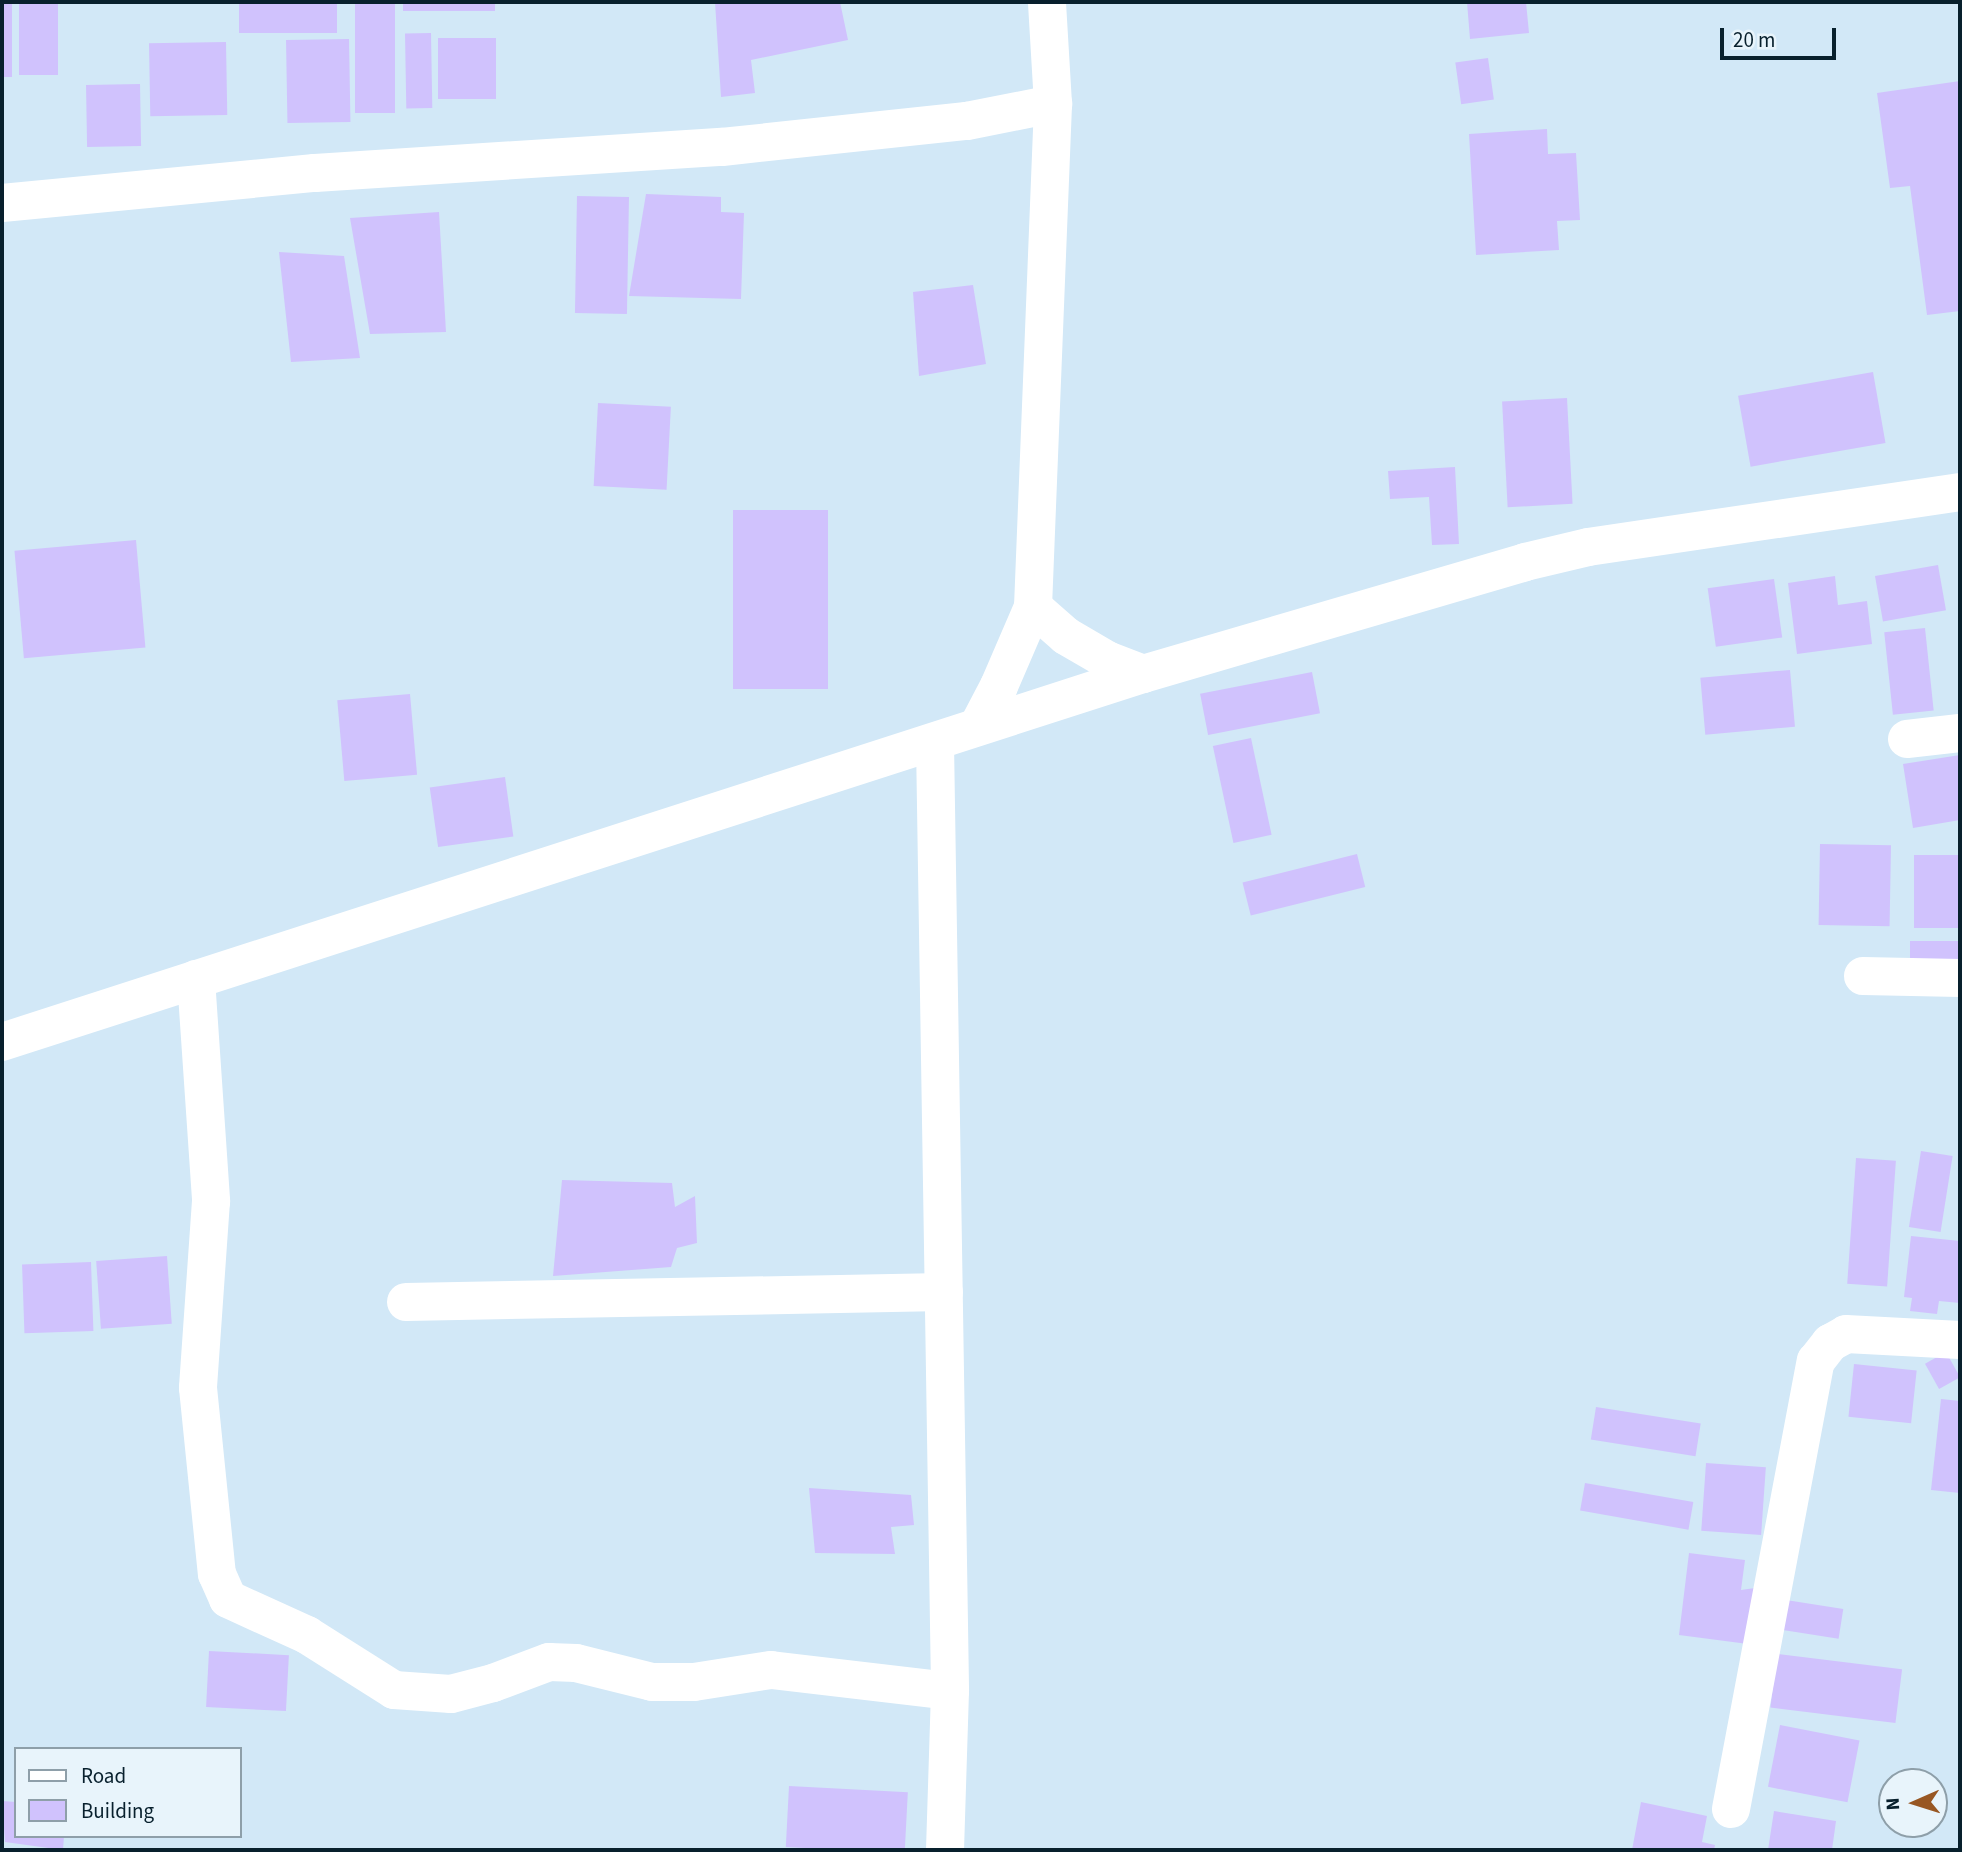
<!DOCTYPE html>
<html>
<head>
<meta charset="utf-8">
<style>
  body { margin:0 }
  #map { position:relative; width:1962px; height:1852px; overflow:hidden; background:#d2e8f7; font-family:"Source Sans 3",sans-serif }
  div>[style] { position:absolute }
  .building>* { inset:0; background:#d0c2fd; transform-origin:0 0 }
  .minor>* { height:38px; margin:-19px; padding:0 19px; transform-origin:19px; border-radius:19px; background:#fff }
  span { translate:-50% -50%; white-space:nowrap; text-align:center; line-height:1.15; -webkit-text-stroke:5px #e8f4fb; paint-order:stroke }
  .frame { position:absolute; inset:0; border:4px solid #08202d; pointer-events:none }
  .legend { position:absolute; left:14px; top:1747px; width:228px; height:91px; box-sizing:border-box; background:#e8f4fb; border:2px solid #8e9fa9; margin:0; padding:9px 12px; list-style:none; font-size:21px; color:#08202d }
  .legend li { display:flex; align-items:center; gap:14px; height:35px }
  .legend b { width:35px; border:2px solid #8e9fa9 }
  .north { position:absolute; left:1878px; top:1768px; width:70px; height:70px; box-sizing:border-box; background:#e8f4fb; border:2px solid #8e9fa9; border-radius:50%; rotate:267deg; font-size:19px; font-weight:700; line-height:28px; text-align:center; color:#08202d }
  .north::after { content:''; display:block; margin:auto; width:24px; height:32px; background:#985723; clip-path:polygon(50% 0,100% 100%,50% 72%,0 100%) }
  .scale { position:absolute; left:1720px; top:28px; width:116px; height:32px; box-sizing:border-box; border:4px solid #08202d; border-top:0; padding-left:9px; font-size:21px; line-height:24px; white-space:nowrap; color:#08202d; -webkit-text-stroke:5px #e8f4fb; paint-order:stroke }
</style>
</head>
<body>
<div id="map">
  <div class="building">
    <i style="left:2px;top:2px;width:10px;height:75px"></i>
    <i style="left:19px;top:2px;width:39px;height:73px"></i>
    <i style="left:239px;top:2px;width:98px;height:31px"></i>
    <i style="left:355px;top:2px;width:40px;height:111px"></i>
    <i style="left:403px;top:2px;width:92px;height:9px"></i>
    <i style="clip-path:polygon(715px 2px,840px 2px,848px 40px,751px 60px,755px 93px,721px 97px)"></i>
    <i style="clip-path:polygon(1467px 2px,1526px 2px,1529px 33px,1470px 39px)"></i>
    <i style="left:431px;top:33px;width:75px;height:26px;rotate:89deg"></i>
    <i style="left:438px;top:38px;width:58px;height:61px"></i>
    <i style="left:349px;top:39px;width:83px;height:63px;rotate:89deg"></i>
    <i style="left:226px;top:42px;width:73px;height:77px;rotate:89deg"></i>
    <i style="left:1488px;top:58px;width:42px;height:33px;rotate:82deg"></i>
    <i style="clip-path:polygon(1960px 81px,1960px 311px,1927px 315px,1910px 186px,1890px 188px,1877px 93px)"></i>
    <i style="left:140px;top:84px;width:62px;height:54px;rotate:89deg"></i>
    <i style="clip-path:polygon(1547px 129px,1548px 154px,1576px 153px,1580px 220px,1557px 221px,1559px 250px,1476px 255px,1469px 134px)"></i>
    <i style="clip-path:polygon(646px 194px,721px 197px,721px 212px,744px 213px,741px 299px,629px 296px)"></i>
    <i style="left:577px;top:196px;width:52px;height:117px;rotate:1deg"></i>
    <i style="clip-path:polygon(439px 212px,446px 332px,370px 334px,350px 218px)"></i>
    <i style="clip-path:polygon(279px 252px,344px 256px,360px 358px,291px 362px)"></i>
    <i style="clip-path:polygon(973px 285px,986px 364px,919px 376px,913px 292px)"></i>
    <i style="left:1873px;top:372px;width:72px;height:137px;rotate:80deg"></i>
    <i style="left:1567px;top:398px;width:106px;height:65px;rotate:87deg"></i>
    <i style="left:598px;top:403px;width:73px;height:83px;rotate:3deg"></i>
    <i style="clip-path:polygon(1455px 467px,1459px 544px,1432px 545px,1429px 497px,1390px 499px,1388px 471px)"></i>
    <i style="left:733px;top:510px;width:95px;height:179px"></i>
    <i style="left:136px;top:540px;width:108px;height:122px;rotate:85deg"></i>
    <i style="left:1938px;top:565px;width:46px;height:64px;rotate:80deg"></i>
    <i style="clip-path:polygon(1835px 576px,1838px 605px,1867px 601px,1872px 644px,1797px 654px,1788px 583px)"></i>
    <i style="left:1774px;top:579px;width:59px;height:67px;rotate:82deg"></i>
    <i style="left:1925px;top:628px;width:83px;height:41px;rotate:84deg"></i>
    <i style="left:1790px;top:670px;width:57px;height:90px;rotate:85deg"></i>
    <i style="left:1312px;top:672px;width:42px;height:114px;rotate:79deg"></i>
    <i style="left:410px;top:694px;width:81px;height:73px;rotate:85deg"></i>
    <i style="left:1251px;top:738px;width:99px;height:39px;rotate:78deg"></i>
    <i style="clip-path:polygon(1960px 755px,1960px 820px,1913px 828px,1903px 764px)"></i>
    <i style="left:505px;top:777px;width:60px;height:76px;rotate:82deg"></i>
    <i style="left:1820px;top:844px;width:71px;height:81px;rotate:1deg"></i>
    <i style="left:1357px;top:854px;width:34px;height:118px;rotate:76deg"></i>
    <i style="left:1914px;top:855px;width:46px;height:73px"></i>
    <i style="left:1960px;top:941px;width:32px;height:50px;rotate:90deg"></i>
    <i style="left:1921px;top:1151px;width:32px;height:77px;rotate:9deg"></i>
    <i style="left:1856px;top:1158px;width:40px;height:126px;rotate:4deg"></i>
    <i style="clip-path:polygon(562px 1180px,672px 1183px,675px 1207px,695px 1196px,697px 1243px,677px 1248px,671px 1267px,553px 1276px)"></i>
    <i style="clip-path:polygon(1911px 1236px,1960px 1241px,1960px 1303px,1939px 1301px,1937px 1314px,1910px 1311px,1912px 1298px,1904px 1297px)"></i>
    <i style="left:167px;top:1256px;width:68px;height:71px;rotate:86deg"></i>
    <i style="left:91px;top:1262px;width:69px;height:69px;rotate:88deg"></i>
    <i style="left:1946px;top:1352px;width:29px;height:24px;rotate:61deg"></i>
    <i style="left:1854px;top:1364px;width:63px;height:53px;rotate:6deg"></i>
    <i style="clip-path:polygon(1941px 1399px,1960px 1401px,1960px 1493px,1931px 1490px)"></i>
    <i style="left:1596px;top:1407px;width:106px;height:33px;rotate:9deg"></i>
    <i style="left:1706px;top:1463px;width:60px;height:68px;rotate:4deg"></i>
    <i style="left:1585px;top:1483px;width:110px;height:28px;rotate:10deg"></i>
    <i style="clip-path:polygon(809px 1488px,911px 1495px,914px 1525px,891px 1527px,895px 1554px,815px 1553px)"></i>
    <i style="clip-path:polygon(1689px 1553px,1745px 1560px,1741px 1590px,1755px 1588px,1748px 1644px,1679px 1635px)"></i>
    <i style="left:1786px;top:1600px;width:58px;height:30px;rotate:9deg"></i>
    <i style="left:209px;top:1651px;width:80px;height:56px;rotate:3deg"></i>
    <i style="left:1777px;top:1654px;width:126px;height:54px;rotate:7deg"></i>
    <i style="left:1780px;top:1725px;width:81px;height:63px;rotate:11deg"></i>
    <i style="left:789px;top:1786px;width:119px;height:61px;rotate:3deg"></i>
    <i style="clip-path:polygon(2px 1801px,16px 1802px,16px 1836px,64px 1836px,63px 1850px,5px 1842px)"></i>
    <i style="clip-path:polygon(1641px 1802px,1707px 1816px,1702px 1842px,1715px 1845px,1714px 1850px,1632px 1850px)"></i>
    <i style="clip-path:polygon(1774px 1811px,1836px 1821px,1832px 1850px,1768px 1850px)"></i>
  </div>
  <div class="minor">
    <i style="left:2px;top:203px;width:314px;rotate:-5.5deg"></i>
    <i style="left:315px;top:173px;width:408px;rotate:-3.7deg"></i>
    <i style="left:722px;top:147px;width:246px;rotate:-6.1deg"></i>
    <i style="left:967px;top:121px;width:88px;rotate:-11.2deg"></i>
    <i style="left:1033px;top:607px;width:44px;rotate:41.3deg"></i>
    <i style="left:1066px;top:636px;width:48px;rotate:30.3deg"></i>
    <i style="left:1107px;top:660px;width:39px;rotate:21deg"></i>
    <i style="left:978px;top:726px;width:45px;rotate:-62.3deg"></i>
    <i style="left:999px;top:686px;width:86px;rotate:-66.7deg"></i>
    <i style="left:1033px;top:607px;width:503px;rotate:-87.72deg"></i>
    <i style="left:1053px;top:104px;width:102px;rotate:-93.4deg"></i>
    <i style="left:1907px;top:739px;width:53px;rotate:-6.5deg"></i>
    <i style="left:935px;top:743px;width:948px;rotate:89.09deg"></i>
    <i style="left:950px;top:1691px;width:159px;rotate:91.8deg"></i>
    <i style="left:1863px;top:976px;width:97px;rotate:1.2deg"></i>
    <i style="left:196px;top:979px;width:223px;rotate:86.1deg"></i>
    <i style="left:211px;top:1201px;width:187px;rotate:94deg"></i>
    <i style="left:198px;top:1388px;width:187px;rotate:84.2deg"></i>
    <i style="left:217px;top:1574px;width:27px;rotate:66deg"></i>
    <i style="left:228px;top:1599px;width:87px;rotate:24.5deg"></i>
    <i style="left:307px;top:1635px;width:103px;rotate:32.3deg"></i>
    <i style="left:394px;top:1690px;width:57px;rotate:4deg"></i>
    <i style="left:451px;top:1694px;width:43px;rotate:-14.7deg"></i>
    <i style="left:493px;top:1683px;width:60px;rotate:-20.6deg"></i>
    <i style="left:549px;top:1662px;width:27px;rotate:2deg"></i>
    <i style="left:576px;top:1663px;width:78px;rotate:14deg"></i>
    <i style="left:652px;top:1682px;width:42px"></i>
    <i style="left:694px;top:1682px;width:78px;rotate:-8.9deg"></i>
    <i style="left:771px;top:1670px;width:180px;rotate:6.7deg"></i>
    <i style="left:2px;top:1042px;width:1199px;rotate:-17.88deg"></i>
    <i style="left:1143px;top:674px;width:398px;rotate:-16.3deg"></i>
    <i style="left:1525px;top:562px;width:65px;rotate:-13.4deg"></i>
    <i style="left:1588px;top:547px;width:376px;rotate:-8.4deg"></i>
    <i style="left:406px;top:1302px;width:538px;rotate:-1.06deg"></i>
    <i style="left:1731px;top:1809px;width:456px;rotate:-79.3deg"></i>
    <i style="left:1816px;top:1361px;width:23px;rotate:-52deg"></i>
    <i style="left:1830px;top:1343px;width:18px;rotate:-29deg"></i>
    <i style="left:1846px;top:1334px;width:114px;rotate:3deg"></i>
  </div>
  <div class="frame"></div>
  <ul class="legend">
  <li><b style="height:9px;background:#fff"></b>Road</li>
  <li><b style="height:19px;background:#d0c2fd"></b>Building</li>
  </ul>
  <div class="north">N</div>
  <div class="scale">20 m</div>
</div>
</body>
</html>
